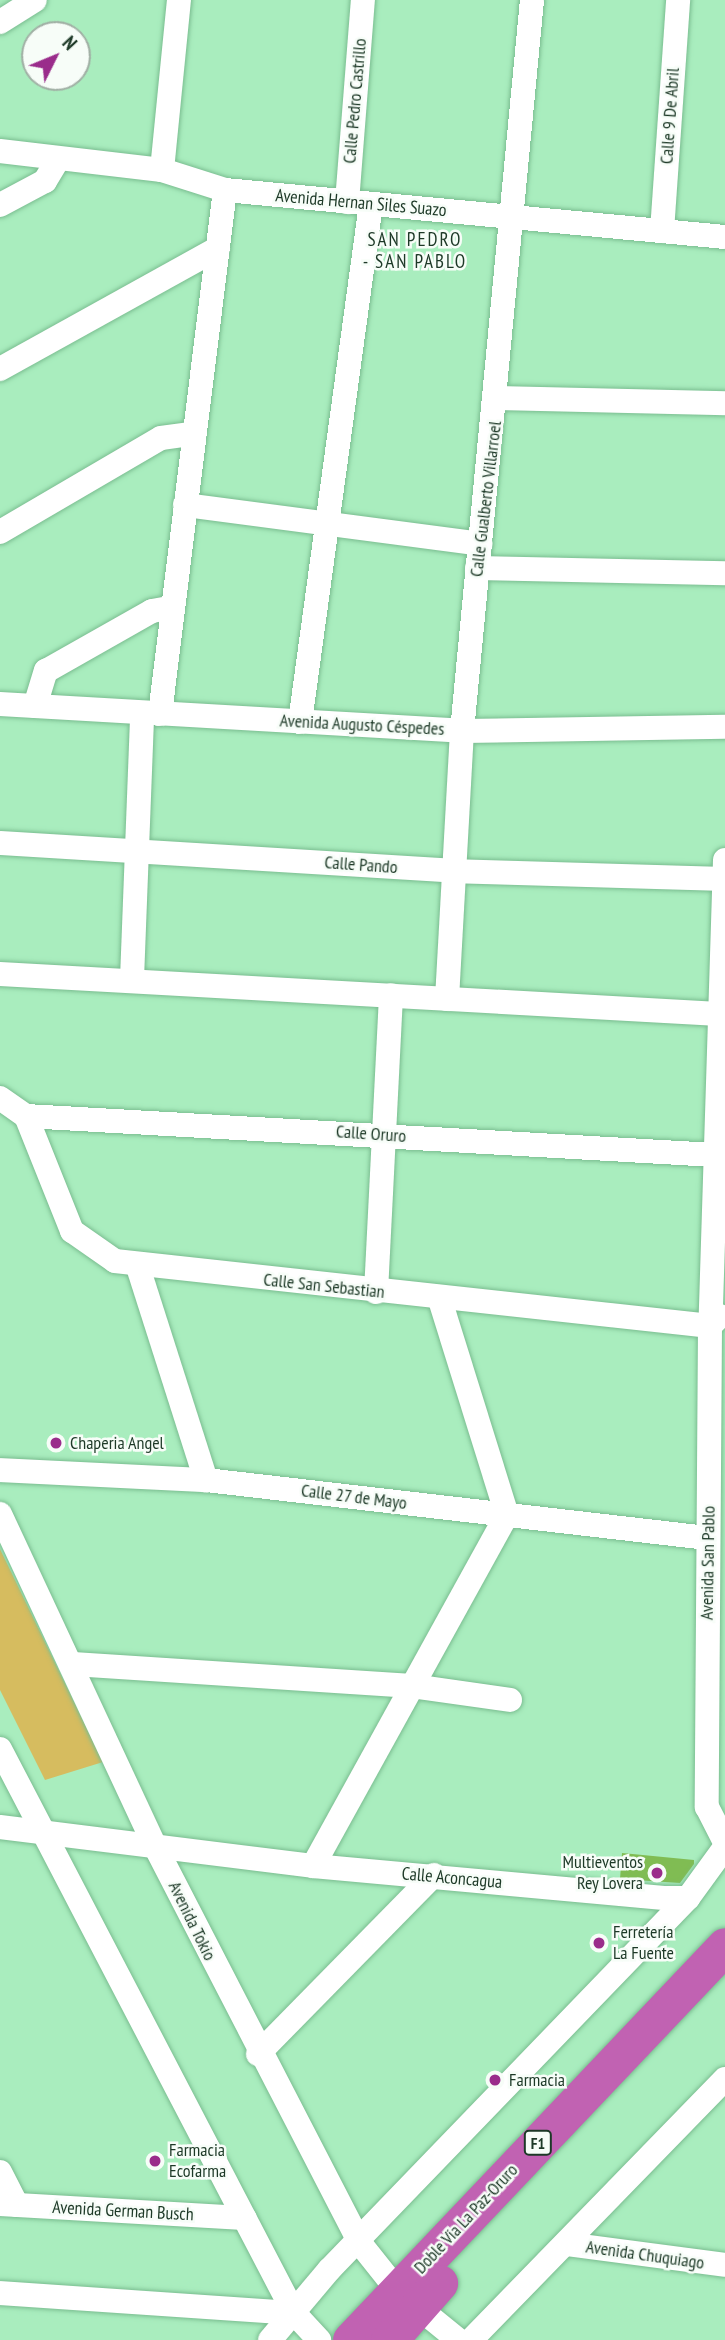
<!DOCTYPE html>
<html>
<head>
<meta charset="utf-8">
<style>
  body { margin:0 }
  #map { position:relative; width:725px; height:2340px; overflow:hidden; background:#a9edbe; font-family:"PT Sans Narrow",sans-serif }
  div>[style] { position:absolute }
  .green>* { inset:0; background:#d6bc5f }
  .building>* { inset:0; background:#80bc53 }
  .roads { filter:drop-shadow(0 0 2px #7abd90) drop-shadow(0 0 2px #7abd90) }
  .minor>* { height:24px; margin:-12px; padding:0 12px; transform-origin:12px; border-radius:12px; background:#fff }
  .highway>* { height:37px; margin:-18.5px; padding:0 18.5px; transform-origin:18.5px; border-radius:18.5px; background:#c162b2 }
  .dots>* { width:19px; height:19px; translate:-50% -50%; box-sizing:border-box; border:4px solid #f7fdf8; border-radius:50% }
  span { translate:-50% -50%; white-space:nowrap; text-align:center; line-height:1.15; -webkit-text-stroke:5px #f7fdf8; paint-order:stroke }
  .shield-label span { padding:2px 5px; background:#f7fdf8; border:2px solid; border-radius:5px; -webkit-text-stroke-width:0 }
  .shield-label { font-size:16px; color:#1d3927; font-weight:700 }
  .street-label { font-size:18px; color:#1d3927 }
  .poi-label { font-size:18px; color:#1d3927 }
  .left { translate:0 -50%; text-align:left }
  .right { translate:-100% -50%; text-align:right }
  .neighbourhood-label { font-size:19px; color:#1d3927; letter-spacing:2px }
  .north { position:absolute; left:21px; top:21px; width:70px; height:70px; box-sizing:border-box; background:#f7fdf8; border:2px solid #a0afa4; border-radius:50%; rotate:47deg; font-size:19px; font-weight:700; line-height:28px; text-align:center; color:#1d3927 }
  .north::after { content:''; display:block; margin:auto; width:24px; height:32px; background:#9a2c8b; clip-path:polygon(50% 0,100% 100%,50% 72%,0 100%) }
</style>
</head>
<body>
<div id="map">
  <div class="green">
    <i style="clip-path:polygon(0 1549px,103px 1762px,45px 1780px,0 1690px)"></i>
  </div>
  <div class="building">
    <i style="clip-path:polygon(622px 1853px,694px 1860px,694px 1864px,680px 1883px,620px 1879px)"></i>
  </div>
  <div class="roads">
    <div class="minor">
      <i style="left:0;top:22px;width:41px;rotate:-32.2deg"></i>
      <i style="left:0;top:151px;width:163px;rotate:6.7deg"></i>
      <i style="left:162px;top:170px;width:66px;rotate:17.6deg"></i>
      <i style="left:225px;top:190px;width:502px;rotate:5.37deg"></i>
      <i style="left:162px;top:170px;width:171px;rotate:-84.3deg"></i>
      <i style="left:347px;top:202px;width:203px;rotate:-85.5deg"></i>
      <i style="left:0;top:205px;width:51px;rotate:-28.1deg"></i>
      <i style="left:45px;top:181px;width:26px;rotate:-59deg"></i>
      <i style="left:662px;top:231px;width:232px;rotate:-86deg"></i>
      <i style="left:0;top:369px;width:249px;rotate:-29deg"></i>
      <i style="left:498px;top:398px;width:227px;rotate:1.3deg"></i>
      <i style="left:185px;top:505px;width:298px;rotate:7.5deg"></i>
      <i style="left:0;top:532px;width:186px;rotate:-30.3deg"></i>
      <i style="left:161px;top:438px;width:34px;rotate:-8deg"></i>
      <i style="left:477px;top:568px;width:248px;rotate:1.2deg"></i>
      <i style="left:0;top:704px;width:463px;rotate:3.3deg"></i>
      <i style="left:462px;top:731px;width:263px;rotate:-0.9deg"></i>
      <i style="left:35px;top:706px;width:37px;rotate:-73deg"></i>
      <i style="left:46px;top:671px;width:122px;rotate:-29.5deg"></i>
      <i style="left:152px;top:611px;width:17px;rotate:-10deg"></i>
      <i style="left:160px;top:714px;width:528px;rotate:-82.93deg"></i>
      <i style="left:300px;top:722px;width:523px;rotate:-82.2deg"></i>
      <i style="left:0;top:843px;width:453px;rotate:3.5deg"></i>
      <i style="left:452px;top:871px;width:270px;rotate:1.7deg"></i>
      <i style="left:725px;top:860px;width:466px;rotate:91.8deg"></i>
      <i style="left:710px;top:1326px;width:481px;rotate:90.4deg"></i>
      <i style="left:707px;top:1807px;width:39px;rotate:63deg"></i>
      <i style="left:0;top:974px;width:720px;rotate:3.18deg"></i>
      <i style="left:719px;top:1014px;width:8px;rotate:40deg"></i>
      <i style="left:132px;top:979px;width:266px;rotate:-87.8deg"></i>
      <i style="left:447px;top:999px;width:268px;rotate:-86.8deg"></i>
      <i style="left:462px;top:731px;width:734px;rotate:-84.53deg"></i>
      <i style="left:0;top:1098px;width:32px;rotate:35deg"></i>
      <i style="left:26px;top:1116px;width:124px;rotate:68.2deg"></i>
      <i style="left:72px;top:1231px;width:52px;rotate:34.9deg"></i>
      <i style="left:115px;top:1261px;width:599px;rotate:6.23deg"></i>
      <i style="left:710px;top:1326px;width:14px;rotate:-45deg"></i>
      <i style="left:26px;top:1116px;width:691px;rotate:3.24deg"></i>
      <i style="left:138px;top:1267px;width:224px;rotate:72.3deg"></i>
      <i style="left:376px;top:1292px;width:297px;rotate:-87.1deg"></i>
      <i style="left:0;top:1470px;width:206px;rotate:2.8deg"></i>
      <i style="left:206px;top:1480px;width:504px;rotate:6.6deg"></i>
      <i style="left:0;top:1514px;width:364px;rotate:65deg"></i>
      <i style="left:154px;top:1844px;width:448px;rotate:62.7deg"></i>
      <i style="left:359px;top:2242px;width:63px;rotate:51.5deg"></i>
      <i style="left:398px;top:2291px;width:77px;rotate:39.2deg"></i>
      <i style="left:73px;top:1664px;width:340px;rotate:3.7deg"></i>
      <i style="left:412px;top:1686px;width:99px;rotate:8.1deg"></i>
      <i style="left:0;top:1749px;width:636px;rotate:62.47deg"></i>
      <i style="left:294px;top:2313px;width:37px;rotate:47deg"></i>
      <i style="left:0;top:1827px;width:315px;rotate:7.1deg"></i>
      <i style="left:313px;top:1866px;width:355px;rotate:5.2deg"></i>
      <i style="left:667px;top:1898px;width:21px"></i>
      <i style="left:688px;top:1898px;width:63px;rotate:-54deg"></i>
      <i style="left:313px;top:1866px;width:401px;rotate:-61.1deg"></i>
      <i style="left:507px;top:1515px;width:228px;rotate:-107.3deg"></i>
      <i style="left:258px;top:2054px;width:251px;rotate:-45.5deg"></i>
      <i style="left:0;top:2172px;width:37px;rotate:63deg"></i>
      <i style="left:0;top:2204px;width:245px;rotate:3.3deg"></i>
      <i style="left:566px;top:2244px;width:160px;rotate:7.5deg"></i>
      <i style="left:0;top:2293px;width:295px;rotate:3.9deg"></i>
      <i style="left:270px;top:2340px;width:92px;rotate:-49.9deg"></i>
      <i style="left:329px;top:2270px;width:517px;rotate:-46.02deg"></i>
      <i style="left:471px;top:2340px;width:364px;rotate:-45.8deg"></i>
    </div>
    <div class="highway">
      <i style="left:351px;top:2340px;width:543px;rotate:-46.49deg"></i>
      <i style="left:389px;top:2340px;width:76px;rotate:-48.7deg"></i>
    </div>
  </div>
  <div class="dots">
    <i style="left:56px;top:1443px;background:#9a2c8b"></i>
    <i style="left:657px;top:1873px;background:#9a2c8b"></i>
    <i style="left:599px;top:1943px;background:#9a2c8b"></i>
    <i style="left:495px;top:2080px;background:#9a2c8b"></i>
    <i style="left:155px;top:2161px;background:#9a2c8b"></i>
  </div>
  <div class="shield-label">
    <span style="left:538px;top:2143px">F1</span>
  </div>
  <div class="street-label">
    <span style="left:355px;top:101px;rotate:-85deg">Calle Pedro Castrillo</span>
    <span style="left:670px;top:116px;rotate:-86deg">Calle 9 De Abril</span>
    <span style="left:361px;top:203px;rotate:5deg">Avenida Hernan Siles Suazo</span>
    <span style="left:486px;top:499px;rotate:-83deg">Calle Gualberto Villarroel</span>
    <span style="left:362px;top:725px;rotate:3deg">Avenida Augusto Céspedes</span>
    <span style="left:361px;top:865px;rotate:4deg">Calle Pando</span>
    <span style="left:371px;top:1134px;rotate:4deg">Calle Oruro</span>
    <span style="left:324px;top:1286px;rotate:6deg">Calle San Sebastian</span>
    <span style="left:354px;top:1497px;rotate:7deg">Calle 27 de Mayo</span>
    <span style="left:708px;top:1563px;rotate:-89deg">Avenida San Pablo</span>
    <span style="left:452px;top:1878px;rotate:5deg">Calle Aconcagua</span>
    <span style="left:192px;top:1921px;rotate:64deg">Avenida Tokio</span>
    <span style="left:123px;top:2211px;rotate:3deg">Avenida German Busch</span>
    <span style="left:466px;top:2219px;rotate:-47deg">Doble Vía La Paz-Oruro</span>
    <span style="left:645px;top:2255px;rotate:8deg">Avenida Chuquiago</span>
  </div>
  <div class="poi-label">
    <span class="left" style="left:70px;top:1443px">Chaperia Angel</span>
    <span class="right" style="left:643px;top:1873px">Multieventos<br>Rey Lovera</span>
    <span class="left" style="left:613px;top:1943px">Ferretería<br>La Fuente</span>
    <span class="left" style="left:509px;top:2080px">Farmacia</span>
    <span class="left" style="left:169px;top:2161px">Farmacia<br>Ecofarma</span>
  </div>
  <div class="neighbourhood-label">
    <span style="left:415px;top:251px">SAN PEDRO<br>- SAN PABLO</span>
  </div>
  <div class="north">N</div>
</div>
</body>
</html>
